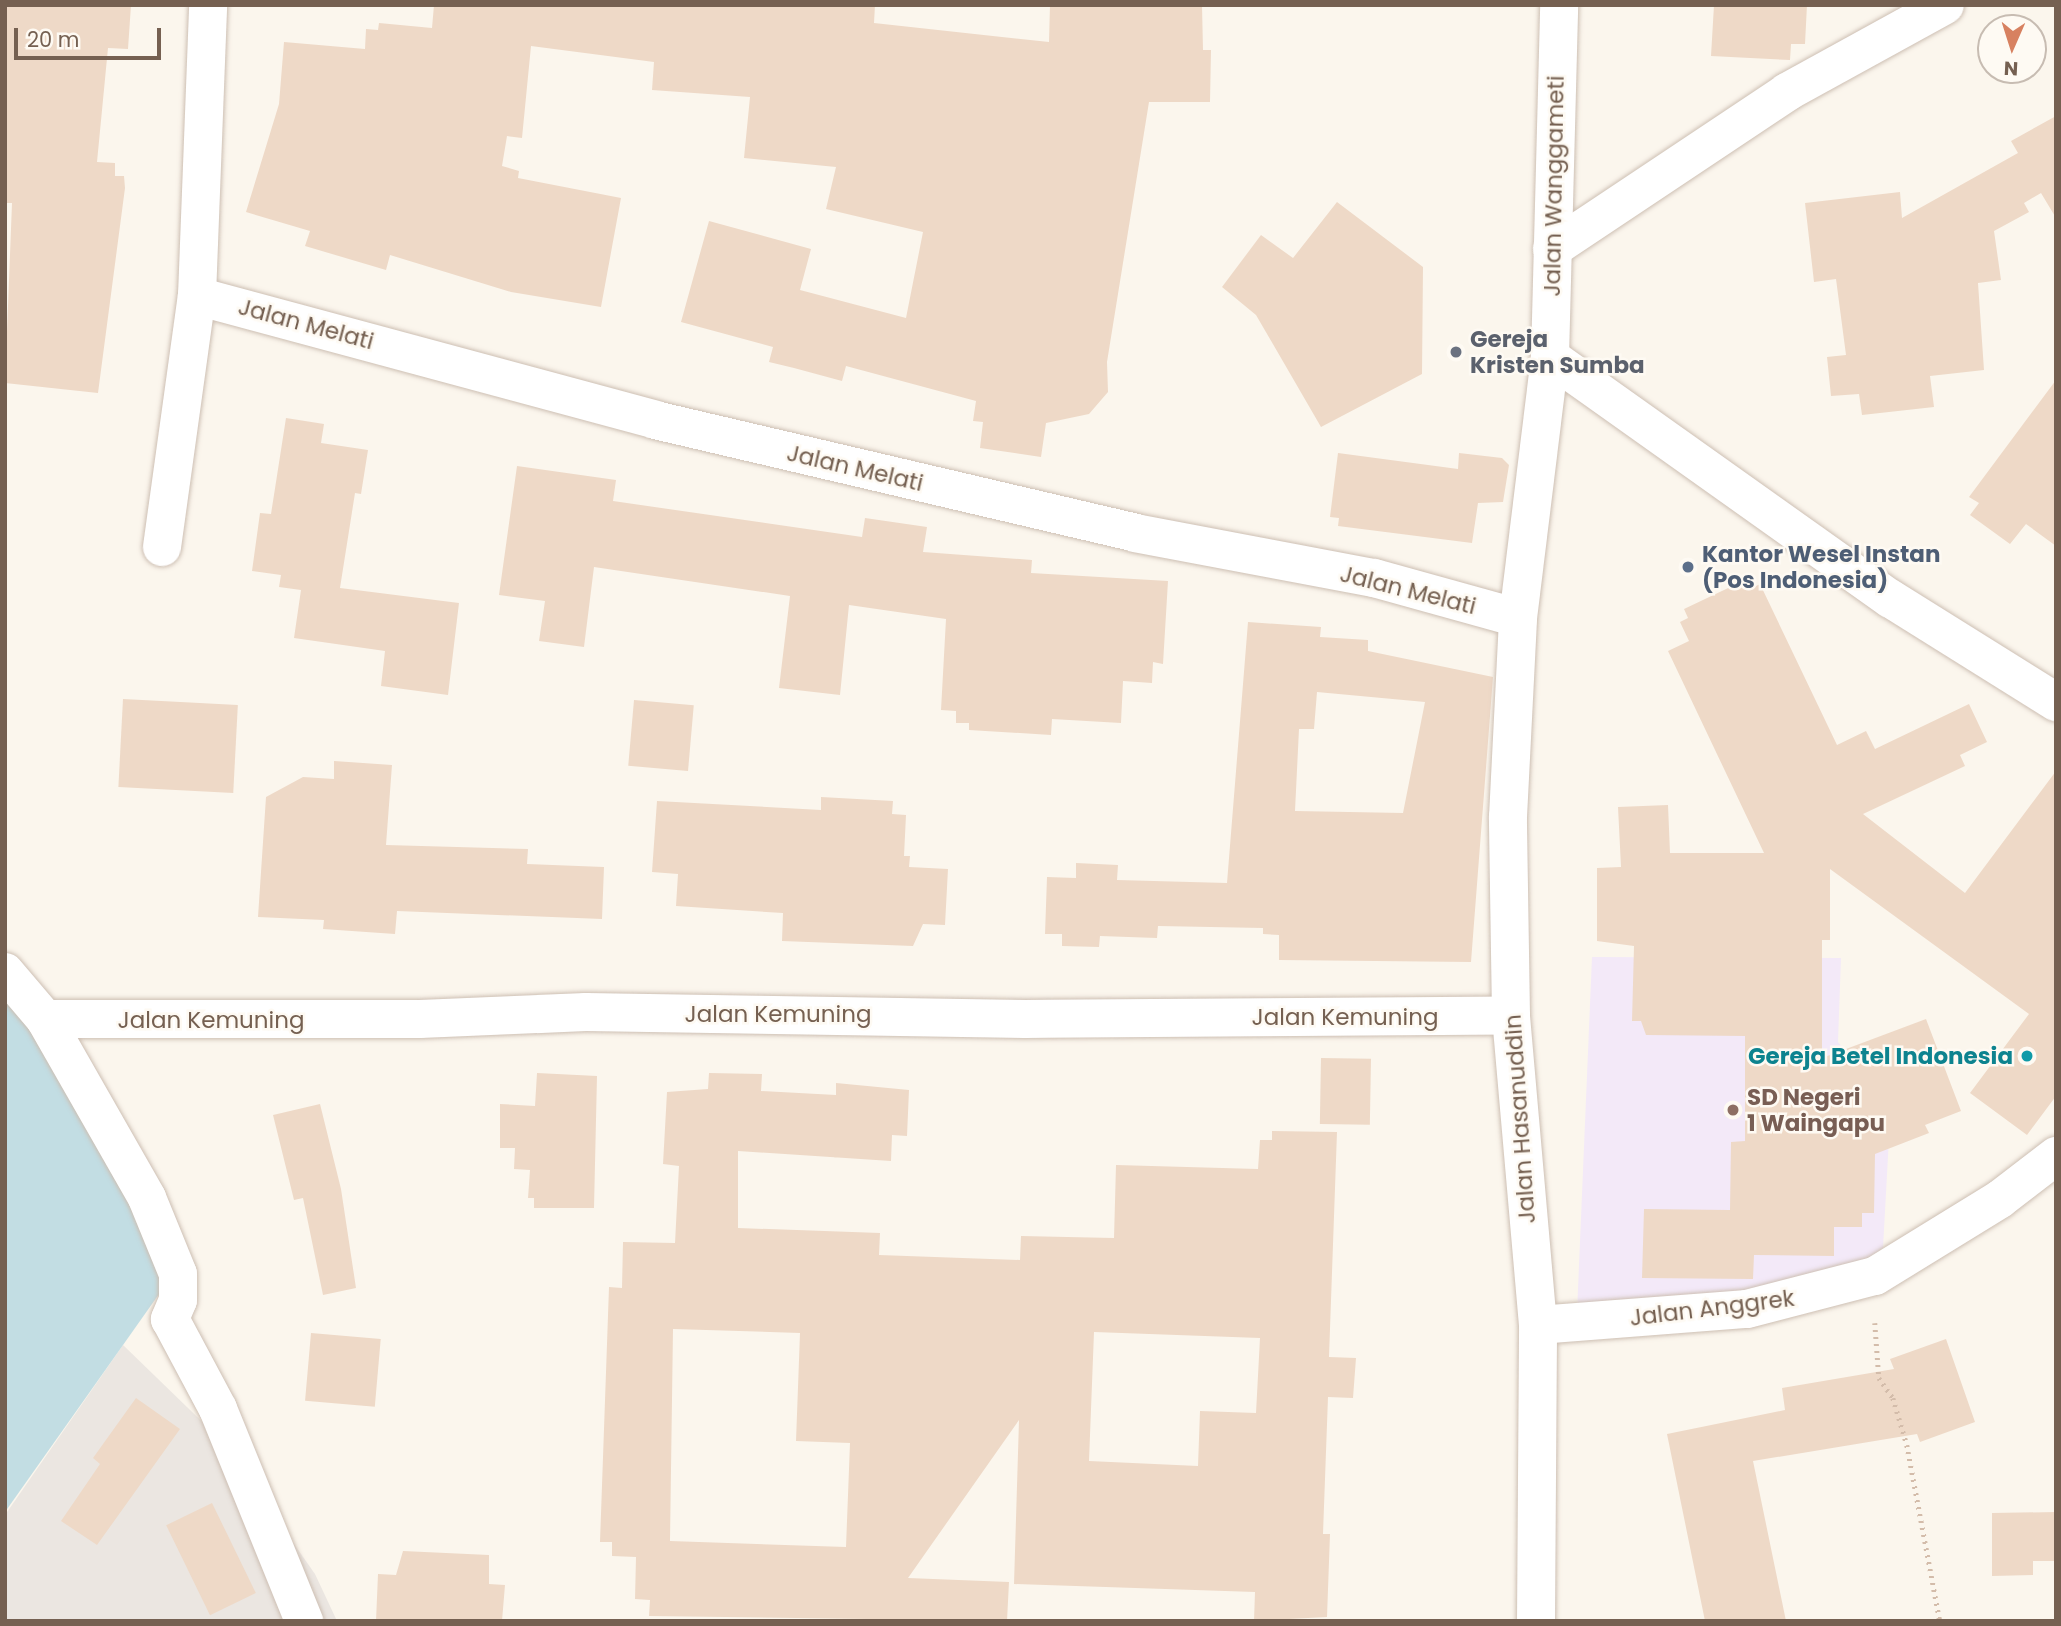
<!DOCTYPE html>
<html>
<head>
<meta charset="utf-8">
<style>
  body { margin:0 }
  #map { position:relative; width:2061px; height:1626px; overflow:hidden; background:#fbf6ed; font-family:Poppins,sans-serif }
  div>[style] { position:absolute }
  .industrial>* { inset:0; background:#ebe6e1 }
  .education>* { inset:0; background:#f3e9f8 }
  .water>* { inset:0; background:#c2dde3 }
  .building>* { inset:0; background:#eed9c7; transform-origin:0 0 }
  .path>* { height:4.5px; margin-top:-2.25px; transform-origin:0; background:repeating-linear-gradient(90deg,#d3bcaa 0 2px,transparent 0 7px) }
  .roads { filter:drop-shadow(0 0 2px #cdbfb3) drop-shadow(0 0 2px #cdbfb3) }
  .minor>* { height:38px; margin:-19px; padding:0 19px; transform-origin:19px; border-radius:19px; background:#fff }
  .dots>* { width:19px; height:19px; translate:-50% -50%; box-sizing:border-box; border:4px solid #fefaf3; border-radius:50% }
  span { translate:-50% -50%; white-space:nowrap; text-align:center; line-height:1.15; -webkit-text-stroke:5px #fefaf3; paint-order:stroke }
  .street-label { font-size:23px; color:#756051 }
  .worship-label { font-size:23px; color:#5b616d; font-weight:700 }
  .left { translate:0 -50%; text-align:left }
  .service-label { font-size:23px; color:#4e5e75; font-weight:700 }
  .culture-label { font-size:23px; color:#0d838f; font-weight:700 }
  .right { translate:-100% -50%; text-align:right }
  .education-label { font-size:23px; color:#785e54; font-weight:700 }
  .frame { position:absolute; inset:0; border:7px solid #756051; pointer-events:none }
  .north { position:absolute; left:1977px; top:14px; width:70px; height:70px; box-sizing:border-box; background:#fefaf3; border:2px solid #c7bcb2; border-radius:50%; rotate:183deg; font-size:19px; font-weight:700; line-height:28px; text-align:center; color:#756051 }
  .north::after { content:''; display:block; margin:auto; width:24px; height:32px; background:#d78160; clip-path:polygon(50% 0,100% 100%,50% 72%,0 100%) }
  .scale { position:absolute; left:14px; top:28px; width:147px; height:32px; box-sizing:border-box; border:4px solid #756051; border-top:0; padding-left:9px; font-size:21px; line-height:24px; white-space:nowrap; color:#756051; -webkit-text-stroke:5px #fefaf3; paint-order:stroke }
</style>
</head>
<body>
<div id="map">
  <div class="industrial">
    <i style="clip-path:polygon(123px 1345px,222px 1441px,315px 1574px,337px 1621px,5px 1621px,5px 1515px)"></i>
  </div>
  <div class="education">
    <i style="clip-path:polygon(1592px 957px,1841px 958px,1838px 1042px,1872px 1082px,1889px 1138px,1883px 1248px,1835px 1281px,1577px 1313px)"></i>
  </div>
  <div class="water">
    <i style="clip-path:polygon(5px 954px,167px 1266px,164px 1287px,5px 1512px)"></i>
  </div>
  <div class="building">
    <i style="clip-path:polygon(5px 5px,131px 5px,128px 49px,108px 48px,97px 162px,115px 163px,115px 176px,124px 176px,125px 188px,98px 393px,5px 383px,12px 203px,5px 203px)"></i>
    <i style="clip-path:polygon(434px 5px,875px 5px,874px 23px,1049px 42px,1050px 5px,1202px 5px,1203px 50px,1211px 50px,1210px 102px,1149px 102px,1107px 362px,1108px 392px,1089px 414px,1046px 423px,1041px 457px,980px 448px,983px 422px,973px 421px,976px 401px,846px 366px,842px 381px,794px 368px,769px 362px,773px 347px,681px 322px,709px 221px,811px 249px,800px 290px,906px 318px,923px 232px,826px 209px,836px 167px,744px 158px,750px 97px,652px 90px,654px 62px,531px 46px,522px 138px,507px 136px,502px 166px,519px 171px,518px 178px,621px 198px,601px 307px,511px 292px,390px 255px,386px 270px,305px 246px,310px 231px,246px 212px,279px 104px,284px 42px,365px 49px,366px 29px,378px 30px,379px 23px,432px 28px)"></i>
    <i style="clip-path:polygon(1714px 5px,1807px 5px,1805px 44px,1791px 44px,1790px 60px,1711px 56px)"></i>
    <i style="clip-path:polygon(2056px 116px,2056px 218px,2041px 193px,2024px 203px,2029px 212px,1994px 231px,2001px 280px,1978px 283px,1984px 370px,1930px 376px,1934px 407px,1862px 415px,1859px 394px,1831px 396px,1827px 357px,1846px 355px,1836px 279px,1814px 282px,1805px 203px,1900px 192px,1902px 218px,2018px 153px,2011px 141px)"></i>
    <i style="clip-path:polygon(1337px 202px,1423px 267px,1422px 374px,1321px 427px,1256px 315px,1222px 287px,1261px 235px,1293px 258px)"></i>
    <i style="clip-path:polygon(2056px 380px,2056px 546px,2026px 524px,2010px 544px,1970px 515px,1979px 503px,1969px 497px)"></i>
    <i style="clip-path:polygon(286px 418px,324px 424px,321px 443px,368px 450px,361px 494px,355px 493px,340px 588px,459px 603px,448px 695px,381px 686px,385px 651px,294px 638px,301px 590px,279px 587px,281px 575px,252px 571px,260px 513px,271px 514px)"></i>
    <i style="clip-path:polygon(1338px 453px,1458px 469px,1459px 453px,1502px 458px,1509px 465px,1503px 502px,1478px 503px,1472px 543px,1338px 526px,1339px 518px,1330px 517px)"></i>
    <i style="clip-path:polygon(517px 466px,616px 480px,613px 501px,862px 537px,865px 518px,927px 527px,923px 552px,1032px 560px,1031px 573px,1168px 581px,1163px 664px,1153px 662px,1152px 683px,1123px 681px,1121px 723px,1052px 719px,1051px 735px,969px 730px,969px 723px,956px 723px,956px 711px,941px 710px,946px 619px,849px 605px,840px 695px,779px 688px,790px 596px,594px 567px,584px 647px,539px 641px,545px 601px,499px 595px)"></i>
    <i style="clip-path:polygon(1743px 581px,1748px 590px,1760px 584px,1837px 745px,1866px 731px,1875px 749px,1969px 704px,1987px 742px,1960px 755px,1965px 766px,1863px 814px,1965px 893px,2056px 771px,2056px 1096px,2027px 1135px,1970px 1093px,2029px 1014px,1830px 869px,1830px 940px,1822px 940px,1822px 1058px,1926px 1019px,1961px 1111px,1925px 1125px,1929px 1133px,1875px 1154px,1874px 1213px,1862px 1213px,1862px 1227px,1834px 1227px,1834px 1256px,1754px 1255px,1753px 1279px,1642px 1278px,1644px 1209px,1730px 1210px,1731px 1142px,1745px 1141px,1745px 1036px,1646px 1035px,1641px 1021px,1632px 1021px,1634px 946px,1597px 941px,1597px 868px,1621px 867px,1618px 807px,1668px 805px,1670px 853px,1764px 853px,1668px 651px,1689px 641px,1680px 622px,1688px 618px,1684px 609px)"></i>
    <i style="clip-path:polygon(evenodd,1248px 622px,1321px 627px,1320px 637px,1368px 640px,1368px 651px,1493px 677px,1471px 962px,1279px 960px,1279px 935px,1263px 934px,1263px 928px,1158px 926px,1157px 938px,1100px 936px,1099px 947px,1062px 946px,1062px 934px,1045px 934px,1047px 877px,1076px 878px,1076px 863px,1118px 865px,1117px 880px,1227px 883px,1248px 622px,1317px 692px,1425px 702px,1403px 813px,1295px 811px,1299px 729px,1314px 729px,1317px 692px)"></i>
    <i style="left:123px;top:699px;width:115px;height:88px;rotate:3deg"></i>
    <i style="left:634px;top:700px;width:60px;height:66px;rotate:5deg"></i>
    <i style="clip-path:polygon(334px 761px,392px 765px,386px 845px,528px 849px,527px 864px,604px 867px,602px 919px,397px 911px,395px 934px,323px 929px,324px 920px,258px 917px,266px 797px,303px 777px,334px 779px)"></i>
    <i style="clip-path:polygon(821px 797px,893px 801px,892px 814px,906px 815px,904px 856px,910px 856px,909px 867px,948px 869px,945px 925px,923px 924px,913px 946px,782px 941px,783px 913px,676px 906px,678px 874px,652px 872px,657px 801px,821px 810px)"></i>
    <i style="left:1321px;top:1058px;width:50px;height:66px;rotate:1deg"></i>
    <i style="clip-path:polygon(537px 1073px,597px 1076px,594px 1208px,534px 1208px,534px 1198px,528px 1198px,530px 1170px,514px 1169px,515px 1148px,500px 1148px,500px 1104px,535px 1106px)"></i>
    <i style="clip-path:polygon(evenodd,709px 1073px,762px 1074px,761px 1091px,836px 1095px,836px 1083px,909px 1090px,907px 1136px,892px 1135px,891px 1161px,738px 1151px,738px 1228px,880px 1233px,879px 1255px,1020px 1260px,1021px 1236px,1114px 1238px,1116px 1165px,1258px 1169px,1260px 1140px,1272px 1140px,1272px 1131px,1337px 1132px,1329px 1357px,1356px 1358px,1353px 1398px,1328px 1397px,1323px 1534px,1330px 1534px,1327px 1617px,1254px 1621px,1255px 1592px,1014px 1584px,1019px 1420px,908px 1578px,1009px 1582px,1007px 1621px,649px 1616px,650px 1600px,635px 1599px,636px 1557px,612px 1556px,612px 1542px,600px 1542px,609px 1287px,622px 1288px,623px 1242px,675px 1243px,679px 1166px,663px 1164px,667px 1092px,708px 1089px,709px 1073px,673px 1329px,800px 1333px,796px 1441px,850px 1443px,846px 1547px,670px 1541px,673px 1329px,709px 1073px,1094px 1332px,1260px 1338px,1256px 1413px,1200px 1411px,1198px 1466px,1089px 1461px,1094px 1332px)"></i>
    <i style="clip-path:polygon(320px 1104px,341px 1189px,356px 1288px,323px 1295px,303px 1198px,294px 1200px,273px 1115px)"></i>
    <i style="left:311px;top:1333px;width:70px;height:68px;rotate:5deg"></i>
    <i style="clip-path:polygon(1946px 1339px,1975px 1422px,1920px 1442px,1917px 1434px,1753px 1461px,1786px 1621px,1705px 1621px,1667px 1434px,1785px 1410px,1782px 1388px,1894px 1369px,1890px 1359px)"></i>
    <i style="clip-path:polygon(136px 1398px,180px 1429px,97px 1545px,61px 1521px,100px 1464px,93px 1458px)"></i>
    <i style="left:212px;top:1503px;width:100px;height:51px;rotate:64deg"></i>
    <i style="clip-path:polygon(2056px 1512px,2056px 1561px,2033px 1561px,2033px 1575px,1992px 1576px,1992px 1513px)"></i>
    <i style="clip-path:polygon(403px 1551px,489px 1555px,489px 1584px,505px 1585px,502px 1621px,376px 1621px,378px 1574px,396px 1575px)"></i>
  </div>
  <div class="path">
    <i style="left:1875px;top:1323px;width:55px;rotate:85.8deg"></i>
    <i style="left:1879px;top:1378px;width:24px;rotate:55deg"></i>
    <i style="left:1893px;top:1398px;width:49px;rotate:73.4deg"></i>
    <i style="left:1907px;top:1445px;width:179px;rotate:79.4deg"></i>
  </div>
  <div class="roads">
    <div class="minor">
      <i style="left:1552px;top:249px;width:283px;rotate:-33.7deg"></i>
      <i style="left:1787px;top:92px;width:180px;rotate:-28.8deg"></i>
      <i style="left:197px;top:296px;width:474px;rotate:15.1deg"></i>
      <i style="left:655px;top:420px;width:493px;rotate:13.2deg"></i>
      <i style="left:1135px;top:533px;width:243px;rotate:10.7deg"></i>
      <i style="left:1374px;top:578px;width:149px;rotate:15.5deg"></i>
      <i style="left:1550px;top:357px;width:418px;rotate:35.4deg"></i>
      <i style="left:1891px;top:599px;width:195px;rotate:32deg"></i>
      <i style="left:162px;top:547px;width:253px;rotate:-82.1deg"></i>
      <i style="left:197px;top:296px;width:291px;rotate:-87.8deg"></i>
      <i style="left:5px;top:972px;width:62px;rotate:49.6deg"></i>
      <i style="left:45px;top:1019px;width:206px;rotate:60.3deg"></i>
      <i style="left:147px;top:1198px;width:82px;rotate:67.8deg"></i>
      <i style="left:178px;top:1274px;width:26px;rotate:90deg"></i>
      <i style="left:178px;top:1300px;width:21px;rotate:113deg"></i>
      <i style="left:170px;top:1319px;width:102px;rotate:61.9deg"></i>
      <i style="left:218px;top:1409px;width:229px;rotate:67.9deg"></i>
      <i style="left:45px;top:1019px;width:375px"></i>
      <i style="left:420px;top:1019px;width:166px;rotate:-2.4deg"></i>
      <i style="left:586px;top:1012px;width:439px;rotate:0.9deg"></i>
      <i style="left:1025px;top:1019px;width:486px;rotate:-0.4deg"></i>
      <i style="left:1538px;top:1325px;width:210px;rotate:-4.4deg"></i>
      <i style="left:1747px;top:1309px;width:132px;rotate:-14.5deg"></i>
      <i style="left:1875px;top:1276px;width:147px;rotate:-31.6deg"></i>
      <i style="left:2000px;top:1199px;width:71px;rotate:-37.5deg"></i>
      <i style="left:1536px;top:1621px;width:296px;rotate:-89.6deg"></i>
      <i style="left:1538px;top:1325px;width:310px;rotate:-95deg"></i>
      <i style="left:1511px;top:1016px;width:199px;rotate:-90.9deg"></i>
      <i style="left:1508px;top:817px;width:199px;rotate:-87.1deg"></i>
      <i style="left:1518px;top:618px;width:263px;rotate:-83deg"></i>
      <i style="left:1550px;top:357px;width:352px;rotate:-88.5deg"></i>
    </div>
  </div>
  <div class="dots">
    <i style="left:1456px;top:352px;background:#6b7280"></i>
    <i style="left:1688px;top:567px;background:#5c6f8a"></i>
    <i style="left:2027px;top:1056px;background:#0f9aa8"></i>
    <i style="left:1733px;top:1110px;background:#8d6e63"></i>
  </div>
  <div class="street-label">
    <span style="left:1554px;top:186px;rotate:-89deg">Jalan Wanggameti</span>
    <span style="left:306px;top:324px;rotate:15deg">Jalan Melati</span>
    <span style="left:855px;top:468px;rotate:13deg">Jalan Melati</span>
    <span style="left:1408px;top:590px;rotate:14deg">Jalan Melati</span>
    <span style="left:778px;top:1014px">Jalan Kemuning</span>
    <span style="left:1345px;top:1017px">Jalan Kemuning</span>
    <span style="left:211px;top:1020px">Jalan Kemuning</span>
    <span style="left:1520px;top:1119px;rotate:-94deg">Jalan Hasanuddin</span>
    <span style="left:1712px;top:1308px;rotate:-7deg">Jalan Anggrek</span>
  </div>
  <div class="worship-label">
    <span class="left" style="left:1470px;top:352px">Gereja<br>Kristen Sumba</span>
  </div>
  <div class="service-label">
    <span class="left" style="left:1702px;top:567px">Kantor Wesel Instan<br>(Pos Indonesia)</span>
  </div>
  <div class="culture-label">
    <span class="right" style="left:2013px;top:1056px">Gereja Betel Indonesia</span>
  </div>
  <div class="education-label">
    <span class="left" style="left:1747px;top:1110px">SD Negeri<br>1 Waingapu</span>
  </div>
  <div class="frame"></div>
  <div class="north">N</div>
  <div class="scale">20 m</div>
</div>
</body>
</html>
